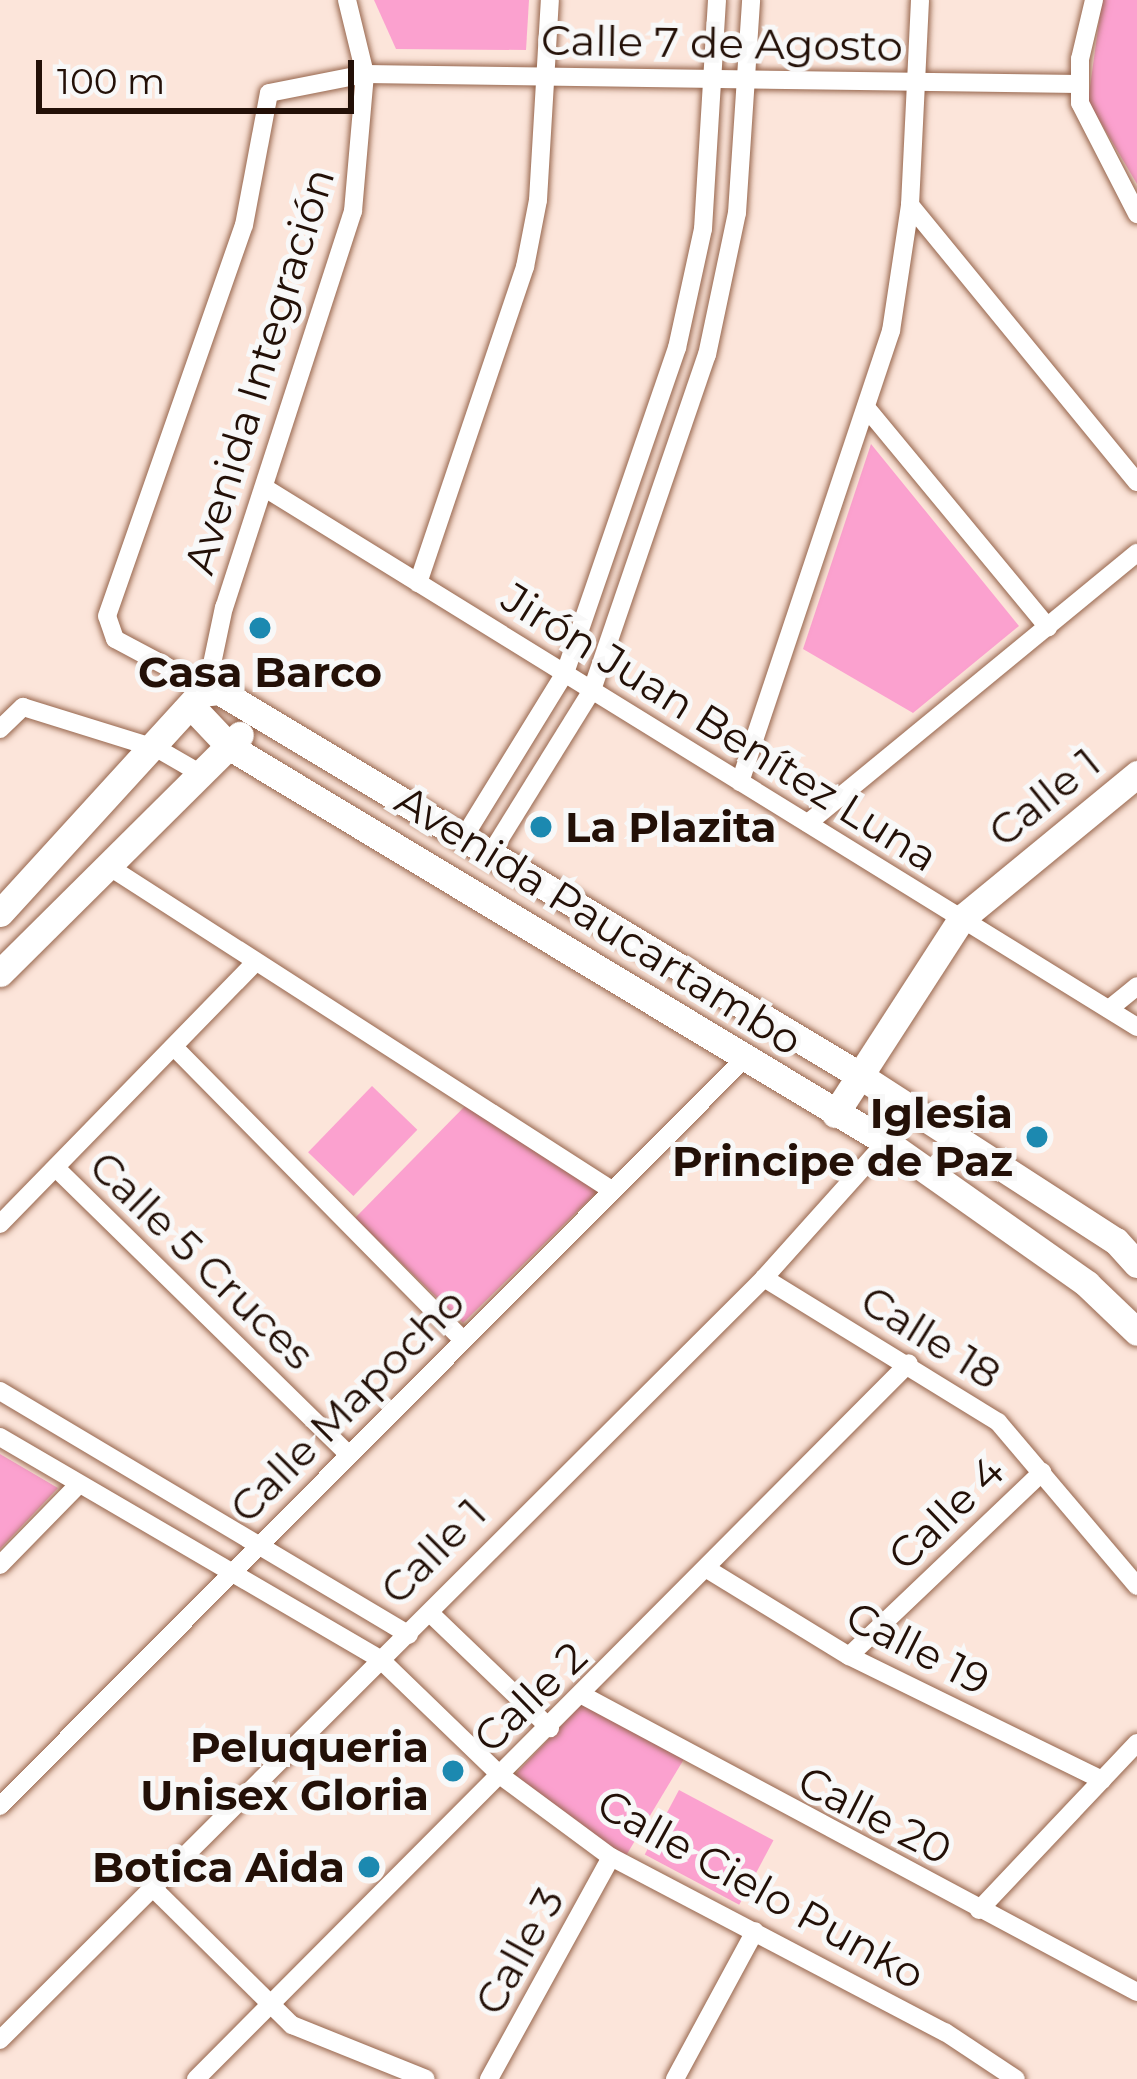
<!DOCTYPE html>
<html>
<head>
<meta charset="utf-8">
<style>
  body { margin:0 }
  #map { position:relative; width:1137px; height:2079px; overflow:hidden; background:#fce5da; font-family:Montserrat,sans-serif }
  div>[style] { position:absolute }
  .green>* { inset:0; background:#fba1cf; transform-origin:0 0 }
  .roads { filter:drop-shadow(0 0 3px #96654c) drop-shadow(0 0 3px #96654c) }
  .street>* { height:18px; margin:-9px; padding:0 9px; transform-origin:9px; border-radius:9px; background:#fff }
  .secondary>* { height:27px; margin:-13.5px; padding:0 13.5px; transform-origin:13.5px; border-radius:13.5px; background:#fff }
  .dots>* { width:33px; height:33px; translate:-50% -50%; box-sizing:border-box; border:6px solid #f8f8f8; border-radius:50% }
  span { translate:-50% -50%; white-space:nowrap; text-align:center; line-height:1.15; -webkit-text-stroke:10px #f8f8f8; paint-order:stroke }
  .street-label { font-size:42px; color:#231007 }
  .poi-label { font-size:42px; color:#231007; font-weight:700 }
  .left { translate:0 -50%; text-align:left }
  .right { translate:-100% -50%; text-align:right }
  .scale { position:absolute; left:36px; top:60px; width:318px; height:54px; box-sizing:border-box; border:6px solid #231007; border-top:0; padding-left:15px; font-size:36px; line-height:42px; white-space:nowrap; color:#231007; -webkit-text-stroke:9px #f8f8f8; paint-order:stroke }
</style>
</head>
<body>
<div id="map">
  <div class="green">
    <i style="clip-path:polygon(374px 0,529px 0,526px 50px,396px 49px)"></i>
    <i style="clip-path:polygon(1102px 0,1137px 0,1137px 184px,1088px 101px)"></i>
    <i style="clip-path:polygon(871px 444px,1019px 626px,913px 713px,803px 649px)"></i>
    <i style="left:372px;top:1086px;width:63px;height:92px;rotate:44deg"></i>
    <i style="clip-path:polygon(467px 1104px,598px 1191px,463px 1323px,355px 1218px)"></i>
    <i style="clip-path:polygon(0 1454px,58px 1488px,0 1549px)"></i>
    <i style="clip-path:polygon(584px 1702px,684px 1759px,624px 1859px,507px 1783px)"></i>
    <i style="left:679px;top:1790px;width:107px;height:73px;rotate:28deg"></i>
  </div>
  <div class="roads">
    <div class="street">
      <i style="left:347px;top:0;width:76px;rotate:76.3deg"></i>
      <i style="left:365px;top:74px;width:138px;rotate:95deg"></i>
      <i style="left:353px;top:211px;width:416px;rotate:108deg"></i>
      <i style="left:224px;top:607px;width:83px;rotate:101.9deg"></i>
      <i style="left:207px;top:688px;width:104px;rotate:-152deg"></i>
      <i style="left:115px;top:639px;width:24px;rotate:-109deg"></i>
      <i style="left:107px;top:616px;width:414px;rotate:-70.7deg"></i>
      <i style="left:244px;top:225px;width:134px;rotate:-79.3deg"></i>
      <i style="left:269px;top:93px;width:98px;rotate:-11.2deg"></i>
      <i style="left:365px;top:74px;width:713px;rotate:0.8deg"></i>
      <i style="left:1094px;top:0;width:61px;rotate:103.3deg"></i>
      <i style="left:1080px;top:59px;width:44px;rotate:90deg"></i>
      <i style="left:1080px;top:103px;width:125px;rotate:62.8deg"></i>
      <i style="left:910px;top:205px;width:358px;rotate:50.7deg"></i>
      <i style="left:869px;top:411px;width:281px;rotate:50.4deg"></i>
      <i style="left:265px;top:488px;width:1025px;rotate:31.72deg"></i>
      <i style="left:418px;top:583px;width:334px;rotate:-71.3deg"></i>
      <i style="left:525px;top:267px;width:68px;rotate:-79deg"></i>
      <i style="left:538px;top:200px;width:200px;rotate:-86.6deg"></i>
      <i style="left:0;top:729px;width:32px;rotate:-44deg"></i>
      <i style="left:23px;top:707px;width:141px;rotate:17.3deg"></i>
      <i style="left:158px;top:749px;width:52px;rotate:30deg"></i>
      <i style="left:740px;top:782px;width:476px;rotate:-71.5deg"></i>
      <i style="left:891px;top:331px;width:127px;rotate:-81.4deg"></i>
      <i style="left:910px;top:205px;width:205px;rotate:-87.2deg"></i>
      <i style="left:808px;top:823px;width:426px;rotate:-39.4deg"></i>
      <i style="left:464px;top:837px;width:193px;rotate:-58.4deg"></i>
      <i style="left:565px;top:673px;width:344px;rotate:-71deg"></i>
      <i style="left:677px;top:348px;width:122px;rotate:-77.7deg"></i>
      <i style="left:703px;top:229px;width:229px;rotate:-86.5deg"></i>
      <i style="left:491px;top:853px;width:192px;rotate:-58.2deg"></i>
      <i style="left:592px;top:690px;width:354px;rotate:-71.1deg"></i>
      <i style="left:707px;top:355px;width:145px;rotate:-78.1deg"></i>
      <i style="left:737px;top:213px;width:213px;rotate:-86.2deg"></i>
      <i style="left:105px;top:864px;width:604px;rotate:32.77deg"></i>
      <i style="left:1109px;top:1009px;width:36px;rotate:-39deg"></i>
      <i style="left:174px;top:1047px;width:412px;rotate:45.4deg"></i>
      <i style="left:56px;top:1168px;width:410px;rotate:44.4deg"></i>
      <i style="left:0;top:1224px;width:365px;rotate:-45.7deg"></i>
      <i style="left:764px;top:1278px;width:275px;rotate:31.6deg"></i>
      <i style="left:998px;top:1422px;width:215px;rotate:49.7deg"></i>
      <i style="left:0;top:1391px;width:476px;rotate:30.8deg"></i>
      <i style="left:0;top:1437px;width:441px;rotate:30.3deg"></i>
      <i style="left:381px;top:1660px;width:165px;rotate:44deg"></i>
      <i style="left:500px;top:1775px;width:138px;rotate:36.5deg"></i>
      <i style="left:611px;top:1857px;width:377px;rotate:27.7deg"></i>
      <i style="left:945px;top:2032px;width:85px;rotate:33.5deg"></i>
      <i style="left:0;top:1565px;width:112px;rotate:-45.7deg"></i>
      <i style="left:707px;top:1569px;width:167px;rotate:31.5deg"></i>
      <i style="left:849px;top:1656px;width:282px;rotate:26.1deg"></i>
      <i style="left:431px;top:1614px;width:165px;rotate:43.8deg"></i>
      <i style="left:849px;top:1656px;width:267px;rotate:-43.6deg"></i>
      <i style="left:584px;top:1696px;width:627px;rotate:28.16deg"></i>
      <i style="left:0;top:1806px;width:1057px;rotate:-45.11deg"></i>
      <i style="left:154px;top:1889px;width:194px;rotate:44.6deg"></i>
      <i style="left:292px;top:2025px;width:144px;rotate:21.9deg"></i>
      <i style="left:979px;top:1910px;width:230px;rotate:-46.6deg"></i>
      <i style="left:0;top:2040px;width:1079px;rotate:-44.92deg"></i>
      <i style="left:764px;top:1278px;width:183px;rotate:-48.1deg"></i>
      <i style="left:886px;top:1142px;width:43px;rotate:-69.4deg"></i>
      <i style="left:196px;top:2079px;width:1010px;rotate:-45.12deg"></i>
      <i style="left:489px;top:2079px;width:253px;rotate:-61.2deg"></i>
      <i style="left:675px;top:2079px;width:168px;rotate:-61.6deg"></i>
    </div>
    <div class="secondary">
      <i style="left:193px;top:708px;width:54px;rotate:46.5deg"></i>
      <i style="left:230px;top:747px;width:766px;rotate:31.05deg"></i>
      <i style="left:886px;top:1142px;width:246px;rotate:35.2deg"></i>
      <i style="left:1087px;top:1284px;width:69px;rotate:43.8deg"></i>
      <i style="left:0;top:913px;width:298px;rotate:-47.6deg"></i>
      <i style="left:201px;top:693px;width:18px;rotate:-6deg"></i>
      <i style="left:219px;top:691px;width:746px;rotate:30.96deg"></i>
      <i style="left:859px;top:1075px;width:306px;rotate:32.9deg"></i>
      <i style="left:1116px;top:1241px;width:31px;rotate:48deg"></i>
      <i style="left:0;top:973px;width:338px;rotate:-44.8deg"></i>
      <i style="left:835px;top:1114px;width:234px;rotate:-57.1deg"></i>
      <i style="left:962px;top:918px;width:227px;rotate:-39.4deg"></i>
    </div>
  </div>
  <div class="dots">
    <i style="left:260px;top:628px;background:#1c89b0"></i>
    <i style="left:541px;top:827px;background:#1c89b0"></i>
    <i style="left:1037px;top:1137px;background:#1c89b0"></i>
    <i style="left:453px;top:1771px;background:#1c89b0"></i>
    <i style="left:369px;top:1867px;background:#1c89b0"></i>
  </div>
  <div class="street-label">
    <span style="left:722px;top:43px;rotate:1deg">Calle 7 de Agosto</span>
    <span style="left:259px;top:371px;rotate:-73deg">Avenida Integración</span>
    <span style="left:720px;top:727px;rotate:32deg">Jirón Juan Benítez Luna</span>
    <span style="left:1044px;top:797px;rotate:-39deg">Calle 1</span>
    <span style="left:599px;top:920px;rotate:32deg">Avenida Paucartambo</span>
    <span style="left:202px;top:1260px;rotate:44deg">Calle 5 Cruces</span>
    <span style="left:931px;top:1337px;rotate:32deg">Calle 18</span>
    <span style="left:347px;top:1405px;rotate:-45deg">Calle Mapocho</span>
    <span style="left:946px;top:1513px;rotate:-44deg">Calle 4</span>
    <span style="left:433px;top:1551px;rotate:-45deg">Calle 1</span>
    <span style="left:918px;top:1648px;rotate:27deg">Calle 19</span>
    <span style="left:530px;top:1697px;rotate:-44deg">Calle 2</span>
    <span style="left:875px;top:1815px;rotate:27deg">Calle 20</span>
    <span style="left:761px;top:1889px;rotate:29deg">Calle Cielo Punko</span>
    <span style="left:519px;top:1951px;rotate:-61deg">Calle 3</span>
  </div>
  <div class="poi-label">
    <span style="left:260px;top:672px">Casa Barco</span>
    <span class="left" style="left:565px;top:827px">La Plazita</span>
    <span class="right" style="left:1013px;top:1137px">Iglesia<br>Principe de Paz</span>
    <span class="right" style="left:429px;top:1771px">Peluqueria<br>Unisex Gloria</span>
    <span class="right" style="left:345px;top:1867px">Botica Aida</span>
  </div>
  <div class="scale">100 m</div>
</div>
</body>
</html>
